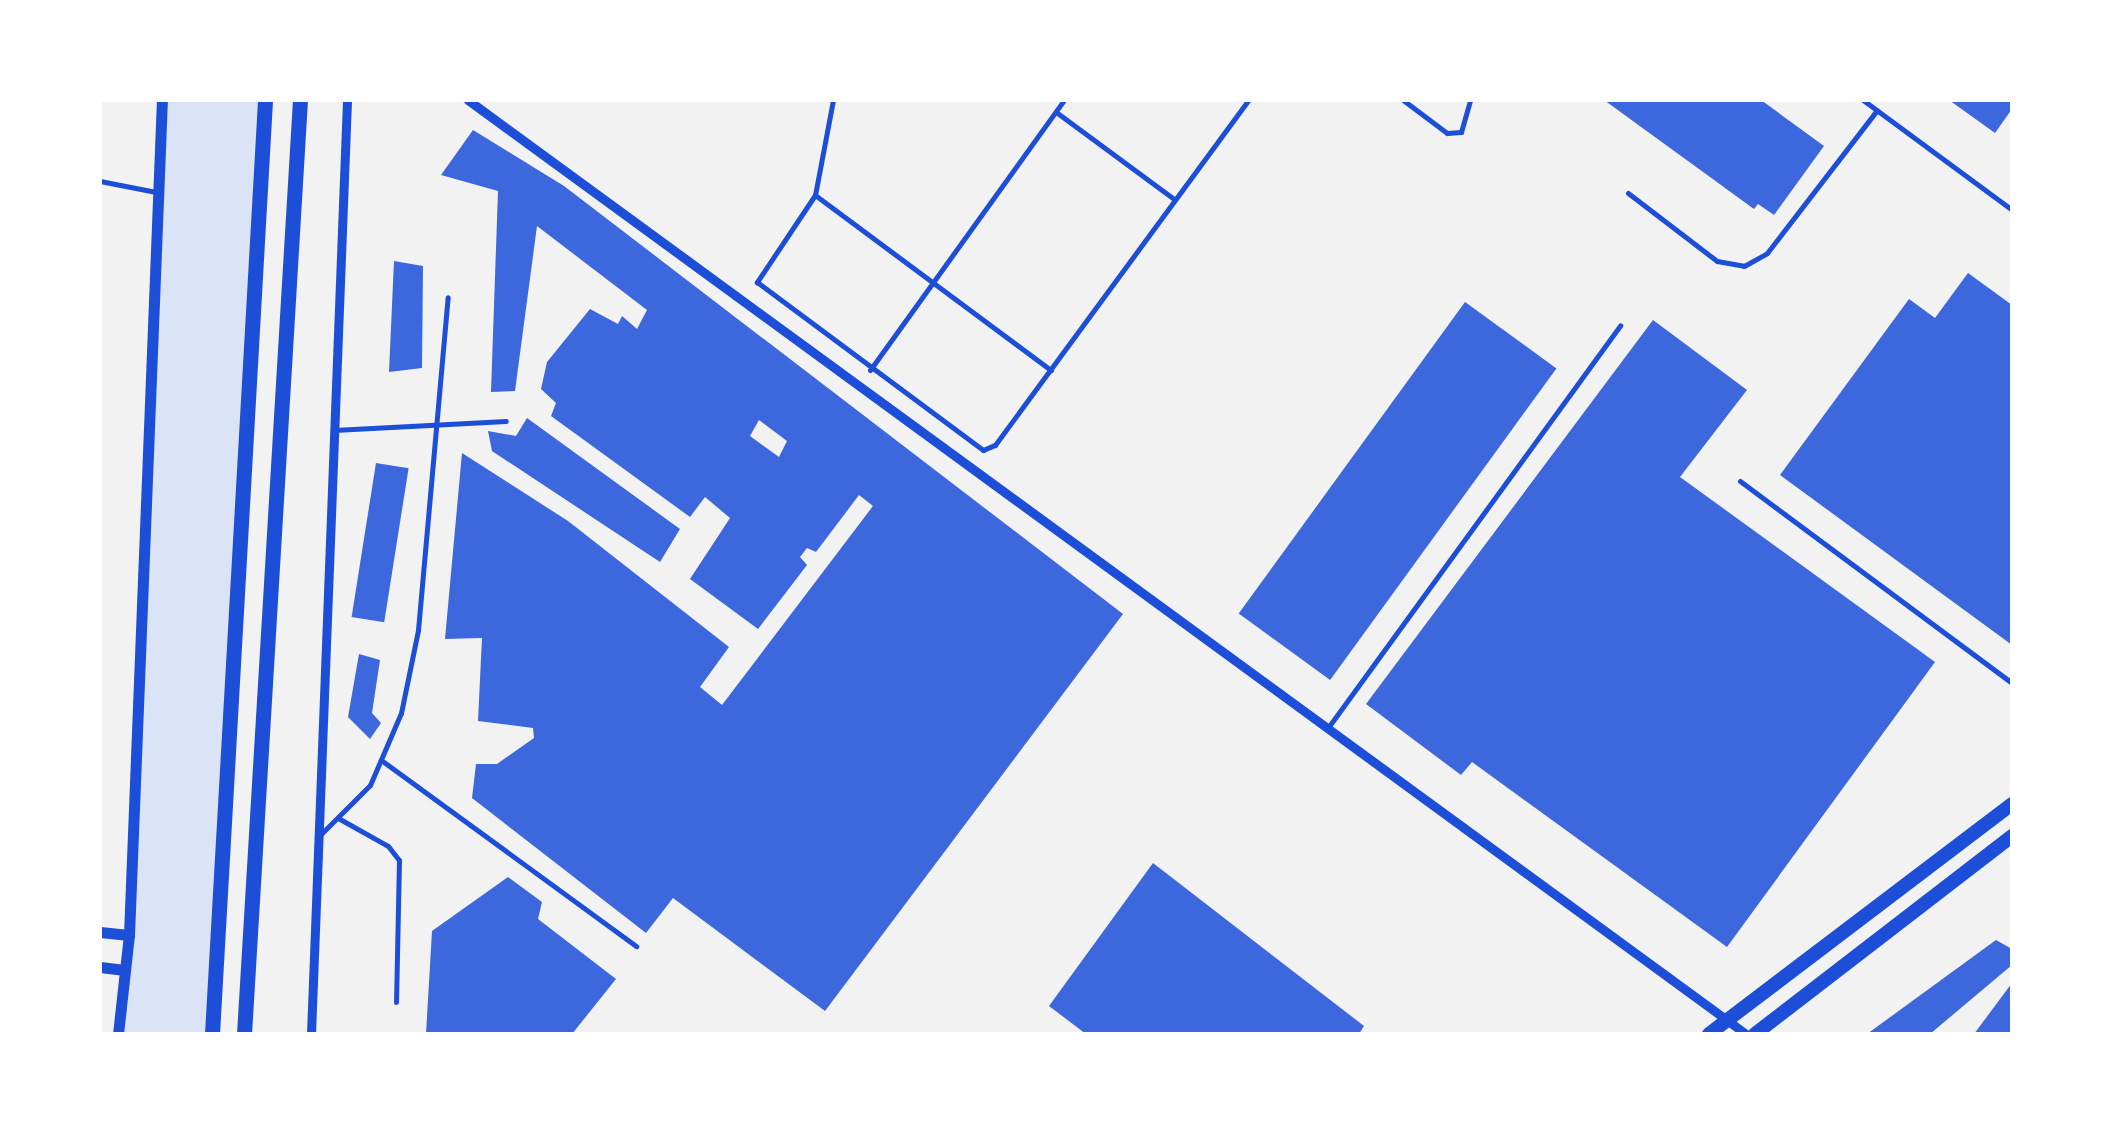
<!DOCTYPE html>
<html>
<head>
<meta charset="utf-8">
<style>
  body { margin:0 }
  #map { position:relative; width:2112px; height:1134px; overflow:hidden; background:#f2f2f2; font-family:"Zilla Slab",serif }
  div>[style] { position:absolute }
  .green>* { inset:0; background:#dbe4f7 }
  .building>* { inset:0; background:#3d67dc; transform-origin:0 0 }
  .service>* { height:5px; margin:-2.5px; padding:0 2.5px; transform-origin:2.5px; border-radius:2.5px; background:#1d4ed8 }
  .minor>* { height:9px; margin:-4.5px; padding:0 4.5px; transform-origin:4.5px; border-radius:4.5px; background:#1d4ed8 }
  .tertiary>* { height:11px; margin:-5.5px; padding:0 5.5px; transform-origin:5.5px; border-radius:5.5px; background:#1d4ed8 }
  .primary>* { height:14px; margin:-7px; padding:0 7px; transform-origin:7px; border-radius:7px; background:#1d4ed8 }
  .trunk>* { height:15px; margin:-7.5px; padding:0 7.5px; transform-origin:7.5px; border-radius:7.5px; background:#1d4ed8 }
  span { translate:-50% -50%; white-space:nowrap; text-align:center; line-height:1.15; -webkit-text-stroke:10px #fff; paint-order:stroke }
  .frame { position:absolute; inset:0; border:102px solid #fff; pointer-events:none }
</style>
</head>
<body>
<div id="map">
  <div class="green">
    <i style="clip-path:polygon(168px 100px,265px 100px,212px 1034px,116px 1034px,127px 936px)"></i>
  </div>
  <div class="building">
    <i style="clip-path:polygon(1604px 100px,1761px 100px,1824px 146px,1774px 215px,1758px 204px,1754px 209px)"></i>
    <i style="clip-path:polygon(1949px 100px,2012px 100px,2012px 109px,1995px 133px)"></i>
    <i style="clip-path:polygon(evenodd,473px 130px,564px 186px,1123px 614px,825px 1011px,673px 898px,646px 933px,472px 798px,476px 764px,497px 764px,534px 738px,533px 728px,478px 721px,482px 638px,445px 639px,462px 453px,568px 521px,729px 647px,700px 687px,722px 705px,873px 506px,859px 495px,816px 552px,807px 548px,800px 557px,807px 565px,758px 629px,690px 579px,730px 518px,705px 497px,690px 517px,551px 416px,556px 403px,541px 389px,547px 362px,590px 309px,618px 324px,622px 316px,637px 329px,647px 310px,537px 226px,515px 391px,491px 392px,498px 191px,441px 175px,473px 130px,759px 420px,787px 441px,779px 457px,750px 436px,759px 420px)"></i>
    <i style="clip-path:polygon(394px 261px,423px 266px,422px 368px,389px 372px)"></i>
    <i style="clip-path:polygon(1968px 273px,2012px 305px,2012px 645px,1780px 475px,1909px 299px,1935px 318px)"></i>
    <i style="left:1465px;top:302px;width:113px;height:385px;rotate:36deg"></i>
    <i style="clip-path:polygon(1653px 320px,1747px 390px,1680px 477px,1935px 662px,1727px 947px,1472px 762px,1461px 775px,1366px 704px)"></i>
    <i style="clip-path:polygon(527px 418px,680px 529px,660px 562px,492px 451px,488px 431px,516px 436px)"></i>
    <i style="left:376px;top:463px;width:33px;height:156px;rotate:9deg"></i>
    <i style="clip-path:polygon(359px 654px,380px 660px,372px 713px,381px 723px,370px 739px,348px 717px)"></i>
    <i style="clip-path:polygon(1153px 863px,1364px 1026px,1359px 1034px,1086px 1034px,1049px 1006px)"></i>
    <i style="clip-path:polygon(508px 877px,542px 902px,538px 919px,616px 979px,572px 1034px,426px 1034px,432px 931px)"></i>
    <i style="clip-path:polygon(1996px 940px,2012px 949px,2012px 965px,1930px 1034px,1867px 1034px)"></i>
    <i style="clip-path:polygon(2012px 983px,2012px 1034px,1974px 1034px)"></i>
  </div>
  <div class="service">
    <i style="left:833px;top:100px;width:97px;rotate:100.7deg"></i>
    <i style="left:815px;top:195px;width:105px;rotate:123.7deg"></i>
    <i style="left:757px;top:282px;width:282px;rotate:36.6deg"></i>
    <i style="left:983px;top:450px;width:13px;rotate:-23deg"></i>
    <i style="left:995px;top:445px;width:428px;rotate:-53.7deg"></i>
    <i style="left:1403px;top:100px;width:55px;rotate:36.9deg"></i>
    <i style="left:1447px;top:133px;width:14px;rotate:-4deg"></i>
    <i style="left:1461px;top:132px;width:33px;rotate:-74deg"></i>
    <i style="left:1863px;top:100px;width:185px;rotate:36.4deg"></i>
    <i style="left:1056px;top:112px;width:147px;rotate:36.4deg"></i>
    <i style="left:100px;top:181px;width:57px;rotate:11.1deg"></i>
    <i style="left:1628px;top:193px;width:112px;rotate:37.4deg"></i>
    <i style="left:1717px;top:261px;width:27px;rotate:10deg"></i>
    <i style="left:1744px;top:266px;width:26px;rotate:-29deg"></i>
    <i style="left:1767px;top:253px;width:180px;rotate:-52.4deg"></i>
    <i style="left:815px;top:195px;width:294px;rotate:36.6deg"></i>
    <i style="left:870px;top:370px;width:332px;rotate:-54.3deg"></i>
    <i style="left:334px;top:430px;width:172px;rotate:-3deg"></i>
    <i style="left:1740px;top:481px;width:339px;rotate:36.6deg"></i>
    <i style="left:1327px;top:729px;width:499px;rotate:-54deg"></i>
    <i style="left:381px;top:760px;width:316px;rotate:36.1deg"></i>
    <i style="left:338px;top:818px;width:57px;rotate:29.2deg"></i>
    <i style="left:388px;top:846px;width:18px;rotate:52deg"></i>
    <i style="left:399px;top:860px;width:142px;rotate:91.2deg"></i>
    <i style="left:321px;top:834px;width:69px;rotate:-45deg"></i>
    <i style="left:370px;top:785px;width:78px;rotate:-66.7deg"></i>
    <i style="left:401px;top:713px;width:85px;rotate:-78.4deg"></i>
    <i style="left:418px;top:630px;width:334px;rotate:-84.9deg"></i>
  </div>
  <div class="minor">
    <i style="left:468px;top:100px;width:1583px;rotate:36.16deg"></i>
    <i style="left:311px;top:1034px;width:935px;rotate:-87.79deg"></i>
  </div>
  <div class="tertiary">
    <i style="left:100px;top:932px;width:29px;rotate:6deg"></i>
    <i style="left:100px;top:967px;width:25px;rotate:7deg"></i>
    <i style="left:118px;top:1034px;width:100px;rotate:-83.7deg"></i>
    <i style="left:129px;top:935px;width:836px;rotate:-87.74deg"></i>
  </div>
  <div class="primary">
    <i style="left:1709px;top:1034px;width:380px;rotate:-37.2deg"></i>
    <i style="left:1755px;top:1034px;width:324px;rotate:-37.6deg"></i>
  </div>
  <div class="trunk">
    <i style="left:212px;top:1034px;width:936px;rotate:-86.75deg"></i>
    <i style="left:244px;top:1034px;width:936px;rotate:-86.57deg"></i>
  </div>
  <div class="frame"></div>
</div>
</body>
</html>
